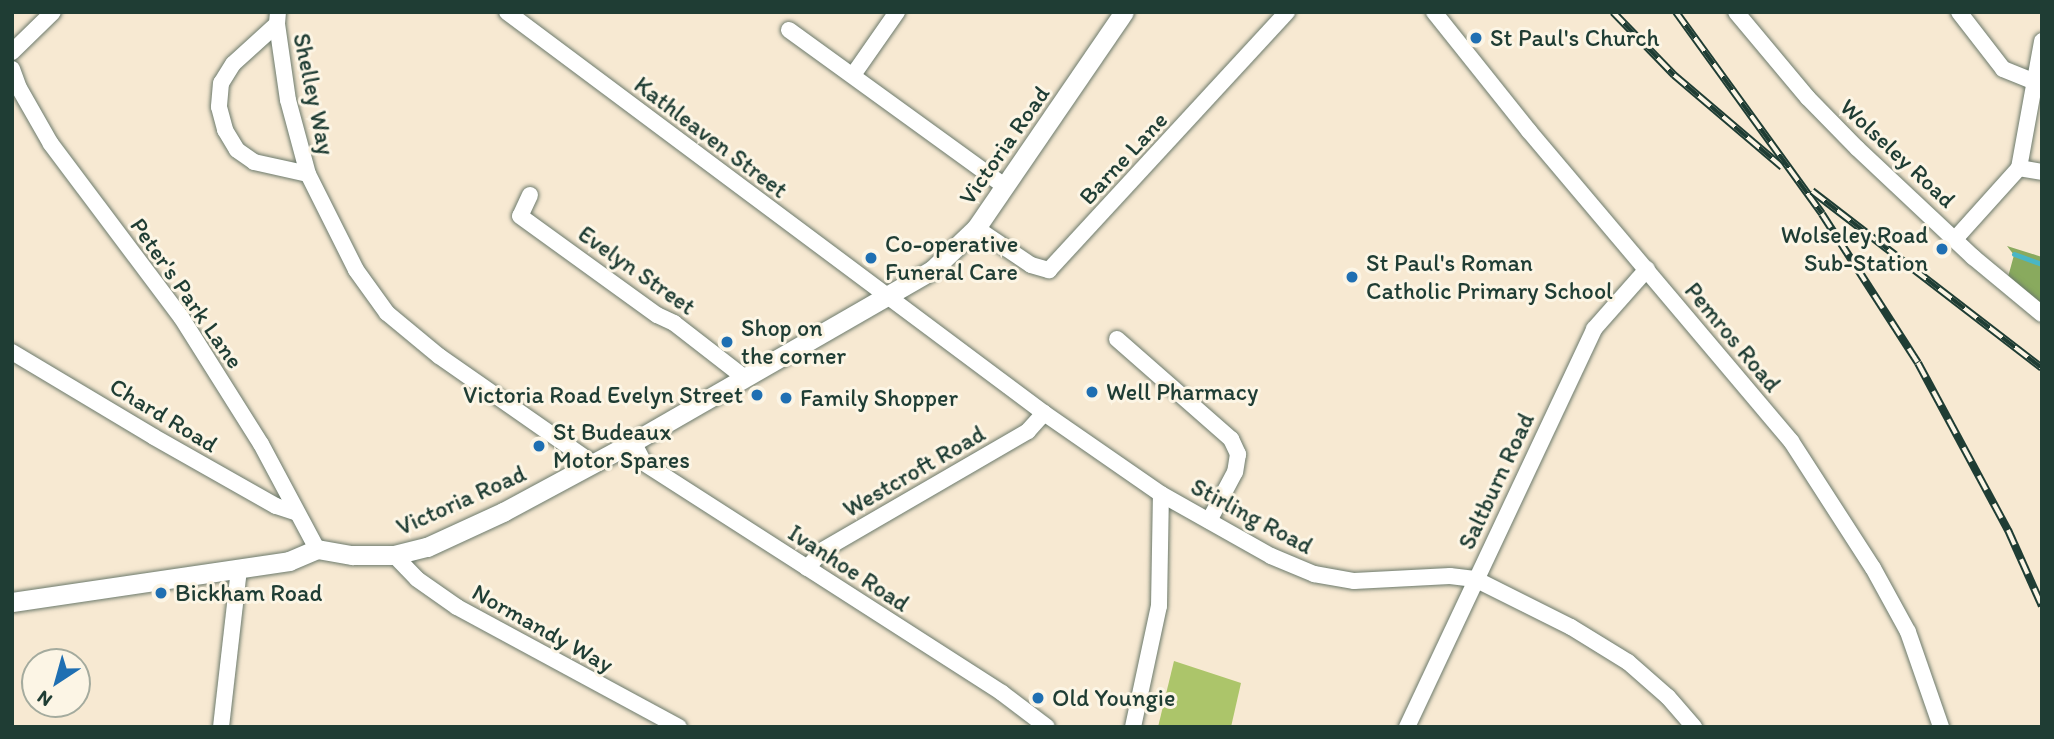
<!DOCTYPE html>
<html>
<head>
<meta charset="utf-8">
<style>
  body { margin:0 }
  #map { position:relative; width:2054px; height:739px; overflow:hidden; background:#f7e9d2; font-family:Itim,sans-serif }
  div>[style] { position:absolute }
  .green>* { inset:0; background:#acc56a }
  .forest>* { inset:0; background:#89aa5e }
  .stream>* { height:5px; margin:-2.5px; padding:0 2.5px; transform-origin:2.5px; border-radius:2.5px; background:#49b6c5 }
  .roads { filter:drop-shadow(0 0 2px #6b796b) drop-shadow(0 0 2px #6b796b) }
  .minor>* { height:16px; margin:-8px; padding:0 8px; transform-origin:8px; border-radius:8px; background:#fff }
  .tertiary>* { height:19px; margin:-9.5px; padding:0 9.5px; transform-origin:9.5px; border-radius:9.5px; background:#fff }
  .rail>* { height:8px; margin-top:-4px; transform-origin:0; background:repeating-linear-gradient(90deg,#fcf5e5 0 16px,#1f3d34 0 32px); box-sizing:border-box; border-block:2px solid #1f3d34 }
  .dots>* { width:19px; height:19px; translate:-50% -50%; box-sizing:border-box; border:4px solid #fcf5e5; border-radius:50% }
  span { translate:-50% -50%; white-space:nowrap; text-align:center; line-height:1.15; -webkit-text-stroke:6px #fcf5e5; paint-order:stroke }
  .poi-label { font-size:24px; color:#1f3d34 }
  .left { translate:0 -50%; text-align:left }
  .right { translate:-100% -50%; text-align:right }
  .street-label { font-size:24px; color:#1f3d34 }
  .frame { position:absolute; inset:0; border:14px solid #1f3d34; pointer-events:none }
  .north { position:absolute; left:21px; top:648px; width:70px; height:70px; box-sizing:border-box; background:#fcf5e5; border:2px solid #a4ab9e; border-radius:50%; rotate:216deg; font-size:19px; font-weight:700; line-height:28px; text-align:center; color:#1f3d34 }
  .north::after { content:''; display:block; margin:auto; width:24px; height:32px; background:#1f6fb2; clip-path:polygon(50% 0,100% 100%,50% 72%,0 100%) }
</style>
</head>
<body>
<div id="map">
  <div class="green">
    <i style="clip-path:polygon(1174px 661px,1241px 683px,1231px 727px,1158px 727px)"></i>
  </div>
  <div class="forest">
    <i style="clip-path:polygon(2007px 246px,2042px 257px,2042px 305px,2008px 277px,2014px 255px)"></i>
  </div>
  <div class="stream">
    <i style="left:2014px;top:254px;width:30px;rotate:20deg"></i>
  </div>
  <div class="roads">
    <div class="minor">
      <i style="left:278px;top:12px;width:12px;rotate:95deg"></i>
      <i style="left:277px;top:24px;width:77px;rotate:81.8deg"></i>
      <i style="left:288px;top:100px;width:77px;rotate:74.9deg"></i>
      <i style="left:308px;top:174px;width:107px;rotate:63.4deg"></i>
      <i style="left:356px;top:270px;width:53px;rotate:54.2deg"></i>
      <i style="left:387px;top:313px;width:67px;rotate:39.6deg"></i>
      <i style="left:439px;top:356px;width:189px;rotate:34.9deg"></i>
      <i style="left:507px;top:12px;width:670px;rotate:36.75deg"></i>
      <i style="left:1044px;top:413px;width:142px;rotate:34.7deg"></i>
      <i style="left:1161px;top:494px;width:126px;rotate:29.4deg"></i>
      <i style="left:1271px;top:556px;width:47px;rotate:22.7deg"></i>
      <i style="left:1314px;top:574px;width:41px;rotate:9.9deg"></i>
      <i style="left:1354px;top:581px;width:96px;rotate:-3deg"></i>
      <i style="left:1450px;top:576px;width:25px;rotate:7deg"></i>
      <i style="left:1475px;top:579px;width:107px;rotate:26.6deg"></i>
      <i style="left:1571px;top:627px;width:67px;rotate:31.6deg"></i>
      <i style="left:1628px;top:662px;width:53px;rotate:41.2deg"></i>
      <i style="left:1668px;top:697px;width:40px;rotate:49deg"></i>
      <i style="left:1434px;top:12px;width:152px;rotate:51.4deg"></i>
      <i style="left:1529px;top:131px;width:406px;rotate:49.8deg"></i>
      <i style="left:1791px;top:441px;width:151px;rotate:57.2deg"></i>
      <i style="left:1873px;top:568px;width:73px;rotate:61.3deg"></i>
      <i style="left:1908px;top:632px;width:101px;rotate:70.8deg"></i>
      <i style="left:1736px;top:12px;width:112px;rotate:50.1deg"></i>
      <i style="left:1808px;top:98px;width:71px;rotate:45.6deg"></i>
      <i style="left:1858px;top:149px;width:158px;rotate:43.2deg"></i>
      <i style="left:1973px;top:257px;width:89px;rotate:39.6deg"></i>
      <i style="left:1959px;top:12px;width:72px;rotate:52.3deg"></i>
      <i style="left:2003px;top:69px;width:32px;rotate:22deg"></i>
      <i style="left:277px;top:24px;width:59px;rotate:137.7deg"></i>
      <i style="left:233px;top:64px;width:22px;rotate:122deg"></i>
      <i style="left:221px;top:83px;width:24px;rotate:95deg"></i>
      <i style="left:219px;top:107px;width:24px;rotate:75deg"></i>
      <i style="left:225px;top:130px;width:23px;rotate:59deg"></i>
      <i style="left:237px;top:150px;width:21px;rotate:35deg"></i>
      <i style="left:254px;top:162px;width:55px;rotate:12.5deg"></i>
      <i style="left:789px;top:30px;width:268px;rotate:35.9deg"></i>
      <i style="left:12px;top:52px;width:57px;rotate:-44.3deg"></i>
      <i style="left:12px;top:69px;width:20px;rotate:70deg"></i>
      <i style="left:19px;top:88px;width:64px;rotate:60.3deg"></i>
      <i style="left:51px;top:144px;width:216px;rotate:53.1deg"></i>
      <i style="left:181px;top:317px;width:150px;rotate:57.8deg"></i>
      <i style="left:261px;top:444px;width:119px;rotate:61.9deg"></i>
      <i style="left:853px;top:75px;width:77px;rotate:-55.1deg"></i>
      <i style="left:2019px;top:168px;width:23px;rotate:10deg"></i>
      <i style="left:530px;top:195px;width:23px;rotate:115deg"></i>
      <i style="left:520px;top:216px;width:169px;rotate:35.9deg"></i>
      <i style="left:657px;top:315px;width:19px;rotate:25deg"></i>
      <i style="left:674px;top:323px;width:90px;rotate:37.8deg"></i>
      <i style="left:976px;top:228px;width:66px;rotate:33.9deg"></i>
      <i style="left:1031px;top:265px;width:19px;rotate:16deg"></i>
      <i style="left:1049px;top:270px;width:351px;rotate:-47.3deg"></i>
      <i style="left:1956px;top:238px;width:94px;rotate:-48deg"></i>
      <i style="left:2019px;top:168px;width:129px;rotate:-79.7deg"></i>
      <i style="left:1117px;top:339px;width:152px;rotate:41.3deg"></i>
      <i style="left:1231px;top:439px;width:17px;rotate:65deg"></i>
      <i style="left:1238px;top:454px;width:18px;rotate:99deg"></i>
      <i style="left:1235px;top:472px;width:55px;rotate:118deg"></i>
      <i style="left:12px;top:352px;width:165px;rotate:30.9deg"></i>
      <i style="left:154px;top:437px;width:140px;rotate:29.5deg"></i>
      <i style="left:276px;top:506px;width:20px;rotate:18deg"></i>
      <i style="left:633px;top:442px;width:24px;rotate:62deg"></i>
      <i style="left:644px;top:463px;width:426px;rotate:32.7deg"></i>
      <i style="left:1002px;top:693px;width:56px;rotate:37.1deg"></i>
      <i style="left:394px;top:555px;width:33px;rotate:46deg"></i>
      <i style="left:417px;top:579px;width:49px;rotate:35deg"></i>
      <i style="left:457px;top:607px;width:252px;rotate:28.4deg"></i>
      <i style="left:807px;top:568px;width:24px;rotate:-48deg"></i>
      <i style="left:823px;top:550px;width:237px;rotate:-30.1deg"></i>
      <i style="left:1028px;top:431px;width:24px;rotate:-48deg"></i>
      <i style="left:221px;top:727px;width:159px;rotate:-83.5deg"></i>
      <i style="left:1133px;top:727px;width:124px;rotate:-77.9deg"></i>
      <i style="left:1159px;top:606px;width:112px;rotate:-89deg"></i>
      <i style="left:1407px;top:727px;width:440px;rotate:-64.8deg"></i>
      <i style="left:1594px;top:329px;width:80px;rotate:-48.5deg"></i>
    </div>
    <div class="tertiary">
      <i style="left:12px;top:602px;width:280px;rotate:-8.4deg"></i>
      <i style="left:289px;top:561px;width:30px;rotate:-23deg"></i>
      <i style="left:317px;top:549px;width:36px;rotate:10deg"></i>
      <i style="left:352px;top:555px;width:42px"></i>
      <i style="left:394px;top:555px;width:34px;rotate:-14deg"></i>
      <i style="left:427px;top:547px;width:84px;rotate:-24.7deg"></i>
      <i style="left:503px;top:512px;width:148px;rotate:-28.3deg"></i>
      <i style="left:633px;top:442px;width:345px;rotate:-29.9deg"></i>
      <i style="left:932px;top:270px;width:61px;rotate:-43.7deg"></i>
      <i style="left:976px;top:228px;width:262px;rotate:-55.6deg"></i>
    </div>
  </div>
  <div class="rail">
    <i style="left:1613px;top:12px;width:88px;rotate:45.9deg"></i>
    <i style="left:1674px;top:75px;width:142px;rotate:40.4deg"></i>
    <i style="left:1676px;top:12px;width:249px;rotate:54.1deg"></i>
    <i style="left:1822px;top:214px;width:177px;rotate:57.2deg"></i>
    <i style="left:1918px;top:363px;width:190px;rotate:61.7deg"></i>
    <i style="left:2008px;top:530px;width:83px;rotate:65.9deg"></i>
    <i style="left:1812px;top:191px;width:290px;rotate:37.6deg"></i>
  </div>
  <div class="dots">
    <i style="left:1476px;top:38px;background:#1f6fb2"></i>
    <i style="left:1942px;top:249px;background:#1f6fb2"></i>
    <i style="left:871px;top:258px;background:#1f6fb2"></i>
    <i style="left:1352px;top:277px;background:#1f6fb2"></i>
    <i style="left:727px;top:342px;background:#1f6fb2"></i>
    <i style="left:1092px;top:392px;background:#1f6fb2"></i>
    <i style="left:757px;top:395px;background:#1f6fb2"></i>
    <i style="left:786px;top:398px;background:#1f6fb2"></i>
    <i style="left:539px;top:446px;background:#1f6fb2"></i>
    <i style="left:161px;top:593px;background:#1f6fb2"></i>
    <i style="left:1038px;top:698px;background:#1f6fb2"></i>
  </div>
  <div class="poi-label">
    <span class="left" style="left:1490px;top:38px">St Paul's Church</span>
    <span class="right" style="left:1928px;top:249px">Wolseley Road<br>Sub-Station</span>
    <span class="left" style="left:885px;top:258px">Co-operative<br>Funeral Care</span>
    <span class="left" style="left:1366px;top:277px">St Paul's Roman<br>Catholic Primary School</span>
    <span class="left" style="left:741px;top:342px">Shop on<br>the corner</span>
    <span class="left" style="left:1106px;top:392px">Well Pharmacy</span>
    <span class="right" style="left:743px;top:395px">Victoria Road Evelyn Street</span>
    <span class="left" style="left:800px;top:398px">Family Shopper</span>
    <span class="left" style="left:553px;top:446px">St Budeaux<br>Motor Spares</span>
    <span class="left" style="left:175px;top:593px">Bickham Road</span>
    <span class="left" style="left:1052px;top:698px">Old Youngie</span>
  </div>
  <div class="street-label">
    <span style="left:314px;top:94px;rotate:78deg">Shelley Way</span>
    <span style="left:711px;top:137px;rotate:37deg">Kathleaven Street</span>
    <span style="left:1004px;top:145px;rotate:-55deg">Victoria Road</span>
    <span style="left:1898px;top:153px;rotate:43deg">Wolseley Road</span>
    <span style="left:1123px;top:158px;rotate:-47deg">Barne Lane</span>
    <span style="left:637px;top:270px;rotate:35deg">Evelyn Street</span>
    <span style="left:187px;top:293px;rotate:55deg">Peter's Park Lane</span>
    <span style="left:1733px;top:337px;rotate:50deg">Pemros Road</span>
    <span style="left:164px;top:415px;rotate:31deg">Chard Road</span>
    <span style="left:914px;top:471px;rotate:-30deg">Westcroft Road</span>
    <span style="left:1496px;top:481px;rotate:-65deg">Saltburn Road</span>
    <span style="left:461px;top:500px;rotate:-24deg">Victoria Road</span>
    <span style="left:1252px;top:516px;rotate:28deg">Stirling Road</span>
    <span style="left:849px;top:568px;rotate:33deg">Ivanhoe Road</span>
    <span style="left:543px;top:628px;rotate:29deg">Normandy Way</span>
  </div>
  <div class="frame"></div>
  <div class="north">N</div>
</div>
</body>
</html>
